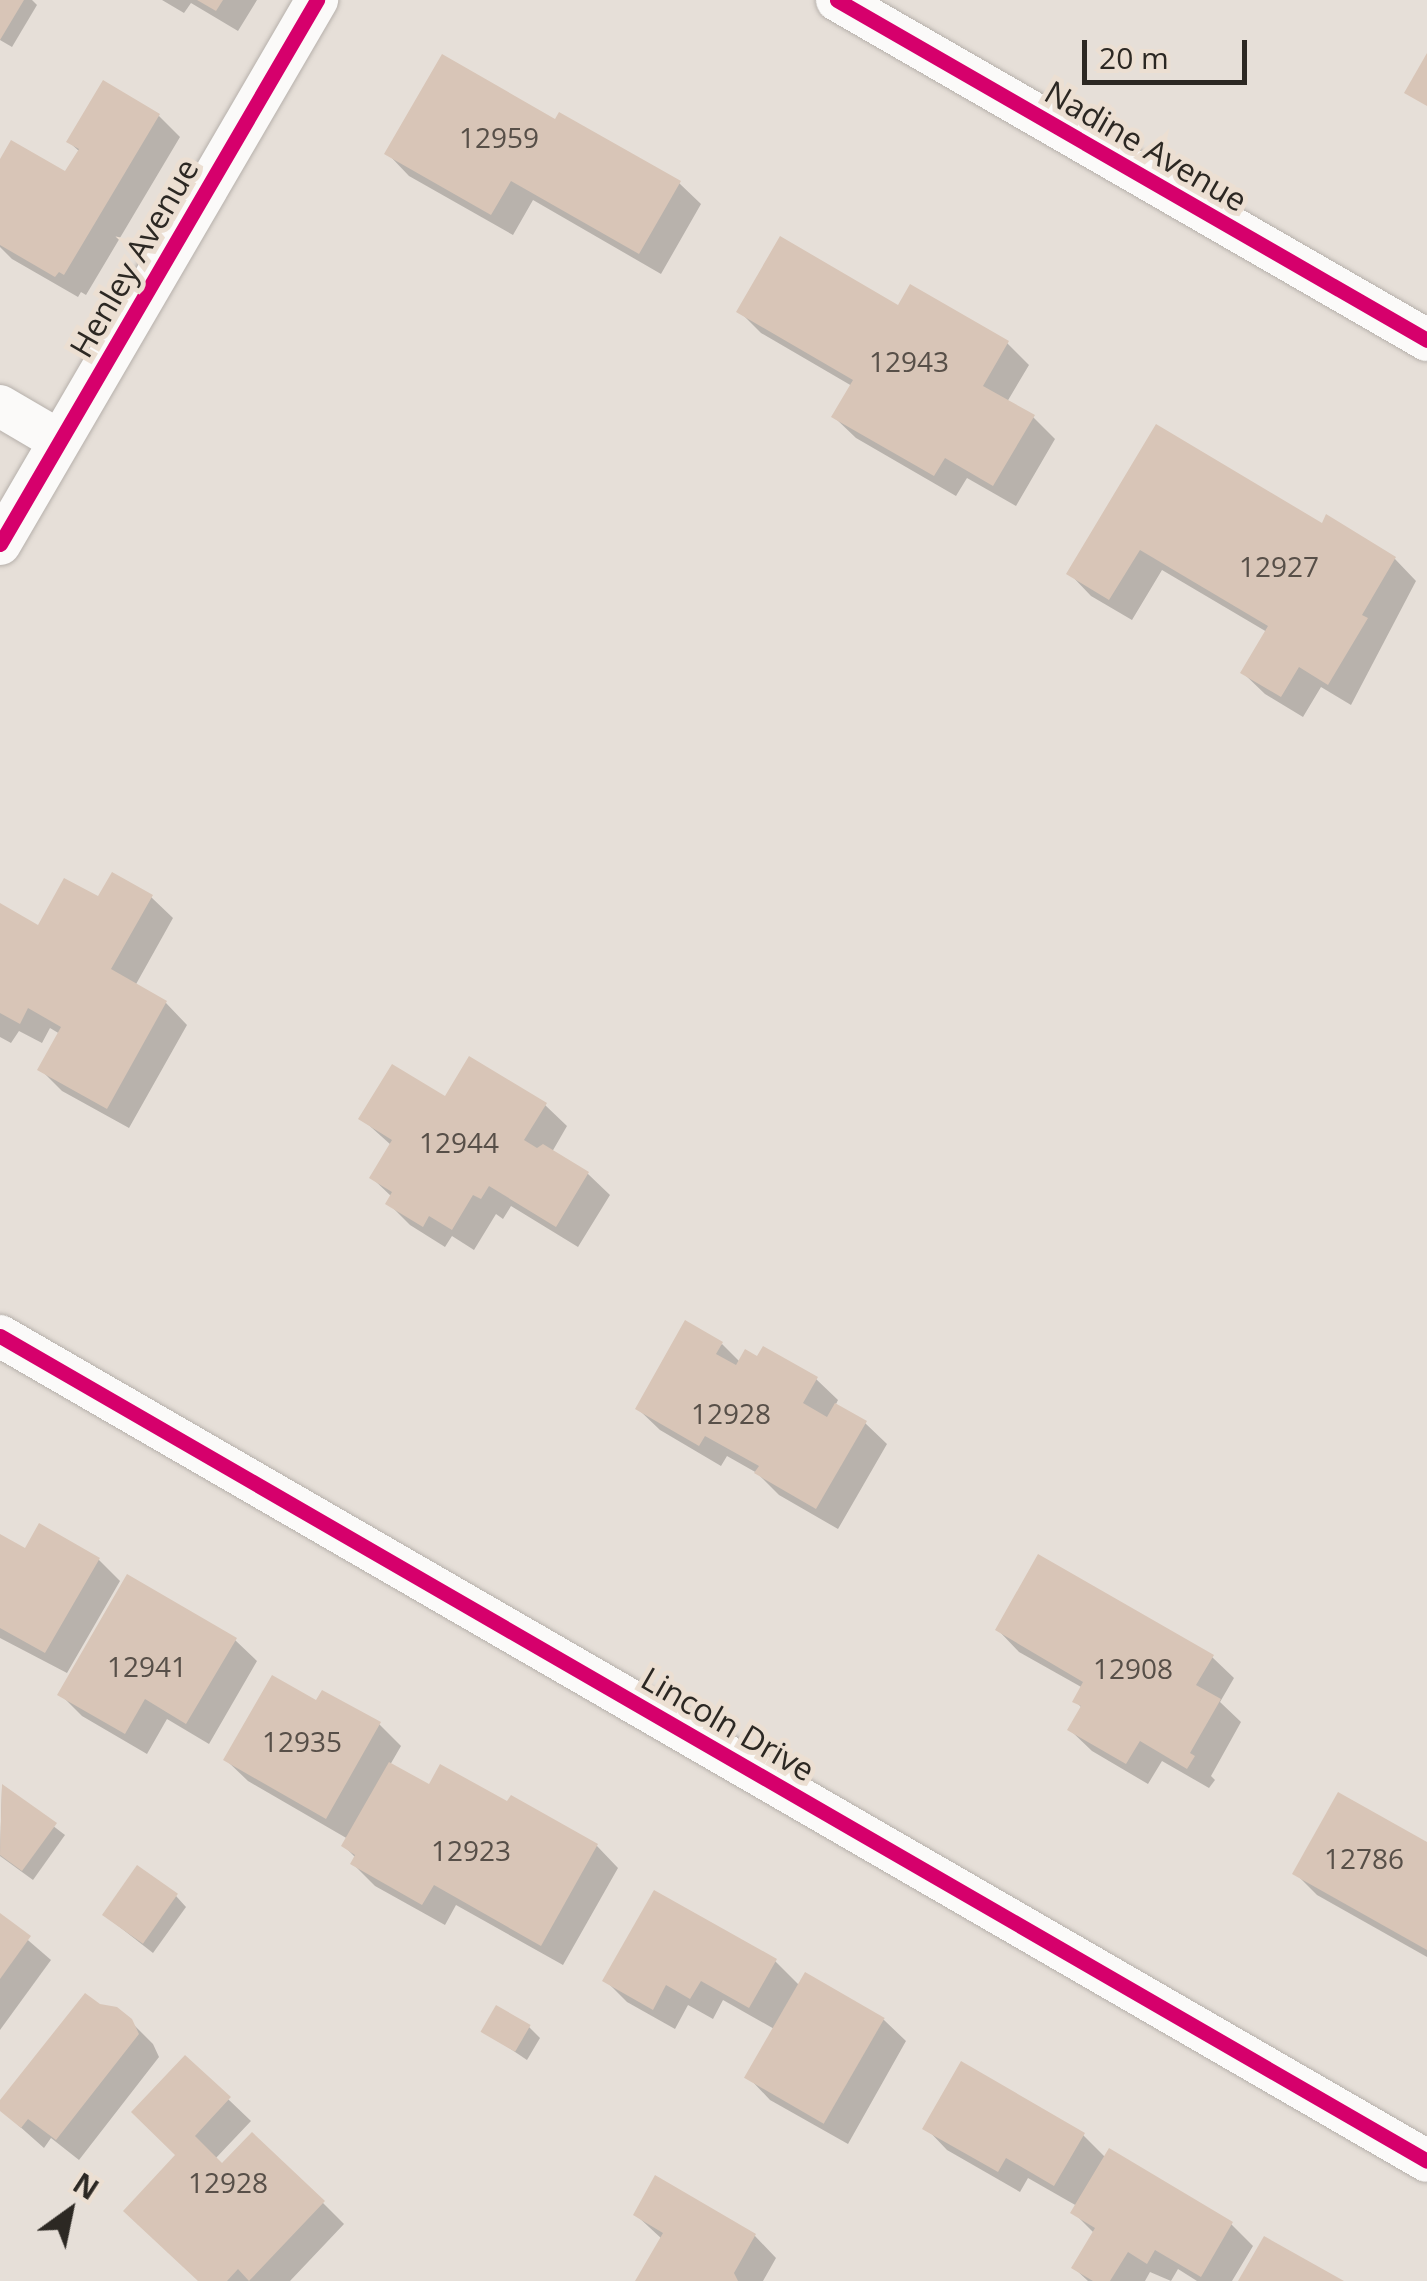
<!DOCTYPE html>
<html>
<head>
<meta charset="utf-8">
<style>
  body { margin:0 }
  #map { position:relative; width:1427px; height:2281px; overflow:hidden; background:#e6dfd8; font-family:"Open Sans",sans-serif }
  div>[style] { position:absolute }
  .shadow>* { inset:0; background:#0003 }
  .building>* { inset:0; background:#d8c5b7; transform-origin:0 0 }
  .roads { filter:drop-shadow(0 0 2px #b6b0ab) drop-shadow(0 0 2px #b6b0ab) }
  .minor>* { height:42px; margin:-21px; padding:0 21px; transform-origin:21px; border-radius:21px; background:#fbfaf9 }
  .cycleway>* { height:15px; margin:-7.5px; padding:0 7.5px; transform-origin:7.5px; border-radius:7.5px; background:#d6006c }
  span { translate:-50% -50%; white-space:nowrap; text-align:center; line-height:1.15; -webkit-text-stroke:10px #ecdfd2; paint-order:stroke }
  .number-label { font-size:28px; color:#574f48 }
  .number-label span { -webkit-text-stroke-width:0 }
  .street-label { font-size:32px; color:#2c2823 }
  .north { position:absolute; left:20px; top:2161px; width:100px; height:100px; -webkit-text-stroke:8px #ecdfd2; paint-order:stroke; rotate:33deg; font-size:28px; font-weight:700; line-height:40px; text-align:center; color:#2c2823 }
  .north::after { content:''; display:block; margin:auto; width:35px; height:45px; background:#2c2823; clip-path:polygon(50% 0,100% 100%,50% 72%,0 100%) }
  .scale { position:absolute; left:1082px; top:40px; width:165px; height:45px; box-sizing:border-box; border:5px solid #2c2823; border-top:0; padding-left:12px; font-size:30px; line-height:35px; white-space:nowrap; color:#2c2823; -webkit-text-stroke:8px #ecdfd2; paint-order:stroke }
</style>
</head>
<body>
<div id="map">
  <div class="shadow">
    <i style="clip-path:polygon(0 0,32px 0,37px 5px,12px 47px,0 40px)"></i>
    <i style="clip-path:polygon(162px 0,257px 0,238px 31px,191px 3px,184px 13px)"></i>
    <i style="clip-path:polygon(159px 116px,180px 137px,86px 295px,81px 292px,78px 297px,12px 259px,0 247px,0 164px,66px 175px,80px 152px,69px 142px)"></i>
    <i style="clip-path:polygon(556px 122px,679px 183px,701px 204px,661px 274px,533px 200px,513px 235px,409px 176px,388px 154px)"></i>
    <i style="clip-path:polygon(899px 308px,1007px 343px,1029px 365px,1007px 402px,1033px 417px,1055px 439px,1016px 506px,967px 478px,956px 496px,856px 438px,834px 417px,852px 386px,761px 333px,739px 311px)"></i>
    <i style="clip-path:polygon(1157px 427px,1323px 526px,1395px 559px,1416px 581px,1351px 705px,1321px 687px,1303px 717px,1265px 694px,1243px 673px,1267px 632px,1162px 570px,1132px 620px,1091px 596px,1070px 574px)"></i>
    <i style="clip-path:polygon(151px 897px,173px 918px,135px 986px,166px 1003px,187px 1025px,129px 1128px,62px 1091px,40px 1069px,60px 1034px,50px 1028px,42px 1043px,19px 1031px,11px 1043px,0 1037px,0 906px,39px 928px,99px 899px)"></i>
    <i style="clip-path:polygon(446px 1100px,545px 1105px,567px 1126px,552px 1152px,588px 1174px,610px 1195px,578px 1247px,511px 1206px,503px 1219px,496px 1214px,474px 1250px,452px 1236px,445px 1247px,410px 1225px,388px 1203px,392px 1197px,372px 1178px,391px 1145px,362px 1119px)"></i>
    <i style="clip-path:polygon(722px 1344px,740px 1362px,816px 1379px,838px 1400px,835px 1406px,865px 1423px,887px 1444px,838px 1529px,779px 1495px,757px 1473px,727px 1456px,721px 1466px,660px 1430px,638px 1409px)"></i>
    <i style="clip-path:polygon(0 1536px,26px 1552px,99px 1560px,120px 1581px,67px 1673px,0 1638px)"></i>
    <i style="clip-path:polygon(998px 1630px,1212px 1657px,1234px 1678px,1220px 1702px,1241px 1722px,1211px 1776px,1215px 1780px,1209px 1788px,1162px 1761px,1148px 1784px,1092px 1751px,1070px 1730px,1083px 1709px,1075px 1701px,1083px 1688px,1019px 1652px)"></i>
    <i style="clip-path:polygon(235px 1640px,257px 1661px,209px 1744px,167px 1719px,147px 1754px,82px 1716px,60px 1694px)"></i>
    <i style="clip-path:polygon(317px 1704px,379px 1724px,401px 1746px,390px 1765px,430px 1788px,508px 1805px,512px 1798px,597px 1846px,618px 1868px,563px 1965px,456px 1905px,445px 1925px,375px 1886px,353px 1864px,356px 1858px,344px 1846px,348px 1839px,248px 1781px,226px 1760px)"></i>
    <i style="clip-path:polygon(2px 1787px,65px 1835px,33px 1880px,0 1856px)"></i>
    <i style="clip-path:polygon(1427px 1845px,1427px 1957px,1317px 1895px,1295px 1873px)"></i>
    <i style="clip-path:polygon(176px 1896px,186px 1907px,153px 1953px,103px 1914px)"></i>
    <i style="clip-path:polygon(0 1916px,51px 1960px,0 2030px)"></i>
    <i style="clip-path:polygon(775px 1961px,800px 1986px,884px 2020px,906px 2041px,848px 2144px,770px 2100px,749px 2078px,776px 2030px,723px 2000px,713px 2019px,688px 2005px,675px 2029px,627px 2002px,606px 1981px)"></i>
    <i style="clip-path:polygon(130px 2021px,153px 2044px,159px 2057px,79px 2160px,51px 2138px,44px 2148px,0 2109px,0 2104px)"></i>
    <i style="clip-path:polygon(529px 2027px,540px 2038px,527px 2060px,484px 2031px)"></i>
    <i style="clip-path:polygon(185px 2058px,251px 2121px,215px 2159px,222px 2166px,323px 2203px,344px 2224px,290px 2281px,200px 2281px,179px 2156px)"></i>
    <i style="clip-path:polygon(926px 2128px,1083px 2135px,1106px 2158px,1231px 2224px,1253px 2246px,1232px 2281px,1197px 2281px,1178px 2269px,1171px 2281px,1150px 2272px,1145px 2281px,1088px 2281px,1074px 2268px,1095px 2234px,1073px 2212px,1077px 2206px,1028px 2178px,1020px 2192px,947px 2150px)"></i>
    <i style="clip-path:polygon(636px 2215px,755px 2236px,776px 2258px,763px 2281px,640px 2281px,662px 2239px)"></i>
  </div>
  <div class="building">
    <i style="clip-path:polygon(0 0,24px 0,0 40px)"></i>
    <i style="clip-path:polygon(197px 0,223px 0,216px 11px)"></i>
    <i style="clip-path:polygon(1427px 53px,1427px 106px,1404px 93px)"></i>
    <i style="clip-path:polygon(442px 54px,555px 119px,559px 112px,681px 181px,639px 254px,511px 181px,491px 215px,384px 154px)"></i>
    <i style="clip-path:polygon(103px 80px,160px 114px,64px 275px,59px 272px,55px 277px,0 245px,0 159px,11px 140px,65px 171px,79px 149px,66px 142px)"></i>
    <i style="clip-path:polygon(780px 236px,898px 305px,910px 284px,1009px 341px,983px 386px,1035px 415px,993px 486px,945px 458px,934px 476px,831px 417px,853px 380px,736px 312px)"></i>
    <i style="clip-path:polygon(1156px 424px,1322px 523px,1326px 514px,1396px 557px,1362px 615px,1368px 618px,1328px 685px,1299px 667px,1281px 697px,1240px 673px,1268px 626px,1140px 550px,1109px 600px,1066px 574px)"></i>
    <i style="clip-path:polygon(112px 872px,153px 895px,111px 969px,167px 1001px,107px 1109px,37px 1070px,61px 1027px,28px 1008px,20px 1024px,0 1013px,0 903px,38px 925px,64px 878px,98px 896px)"></i>
    <i style="clip-path:polygon(469px 1056px,547px 1103px,524px 1140px,537px 1148px,543px 1144px,589px 1172px,556px 1227px,489px 1186px,481px 1199px,473px 1195px,452px 1230px,429px 1216px,423px 1227px,385px 1204px,392px 1192px,369px 1178px,392px 1140px,358px 1119px,392px 1064px,445px 1096px)"></i>
    <i style="clip-path:polygon(685px 1320px,723px 1342px,716px 1354px,736px 1365px,745px 1349px,757px 1356px,763px 1346px,818px 1377px,803px 1403px,827px 1417px,835px 1403px,867px 1421px,816px 1509px,754px 1473px,759px 1466px,705px 1436px,699px 1446px,635px 1409px)"></i>
    <i style="clip-path:polygon(39px 1523px,100px 1558px,45px 1653px,0 1628px,0 1534px,25px 1548px)"></i>
    <i style="clip-path:polygon(1038px 1554px,1214px 1655px,1196px 1685px,1221px 1699px,1190px 1753px,1195px 1756px,1187px 1769px,1140px 1741px,1126px 1764px,1067px 1730px,1081px 1706px,1072px 1702px,1083px 1682px,995px 1630px)"></i>
    <i style="clip-path:polygon(127px 1574px,237px 1638px,186px 1724px,145px 1699px,125px 1734px,57px 1695px)"></i>
    <i style="clip-path:polygon(272px 1675px,316px 1700px,322px 1690px,381px 1722px,326px 1819px,223px 1760px)"></i>
    <i style="clip-path:polygon(389px 1762px,429px 1784px,440px 1764px,507px 1801px,511px 1795px,598px 1844px,541px 1946px,434px 1885px,422px 1905px,350px 1864px,355px 1855px,341px 1846px)"></i>
    <i style="clip-path:polygon(2px 1784px,57px 1823px,22px 1871px,0 1855px)"></i>
    <i style="clip-path:polygon(1338px 1792px,1427px 1842px,1427px 1950px,1292px 1874px)"></i>
    <i style="left:137px;top:1865px;width:50px;height:61px;rotate:35deg"></i>
    <i style="clip-path:polygon(654px 1890px,777px 1959px,749px 2008px,701px 1981px,690px 1999px,666px 1985px,653px 2010px,602px 1981px)"></i>
    <i style="clip-path:polygon(0 1913px,31px 1936px,0 1979px)"></i>
    <i style="left:805px;top:1972px;width:92px;height:122px;rotate:30deg"></i>
    <i style="clip-path:polygon(85px 1993px,100px 2004px,117px 2007px,132px 2019px,139px 2034px,56px 2140px,28px 2119px,21px 2128px,0 2111px,0 2100px)"></i>
    <i style="left:496px;top:2005px;width:40px;height:31px;rotate:30deg"></i>
    <i style="clip-path:polygon(185px 2055px,231px 2097px,195px 2136px,222px 2163px,252px 2132px,325px 2201px,249px 2281px,238px 2269px,227px 2281px,198px 2281px,123px 2211px,175px 2155px,131px 2112px)"></i>
    <i style="clip-path:polygon(961px 2061px,1085px 2133px,1054px 2186px,1006px 2158px,998px 2172px,922px 2129px)"></i>
    <i style="clip-path:polygon(1109px 2148px,1233px 2222px,1201px 2277px,1155px 2250px,1147px 2264px,1128px 2252px,1110px 2281px,1093px 2281px,1071px 2268px,1095px 2228px,1070px 2213px)"></i>
    <i style="clip-path:polygon(655px 2175px,756px 2234px,734px 2273px,738px 2281px,635px 2281px,663px 2233px,633px 2215px)"></i>
    <i style="clip-path:polygon(1264px 2236px,1344px 2281px,1238px 2281px)"></i>
  </div>
  <div class="roads">
    <div class="minor">
      <i style="left:837px;top:0;width:681px;rotate:29.95deg"></i>
      <i style="left:0;top:406px;width:67px;rotate:30.4deg"></i>
      <i style="left:0;top:544px;width:630px;rotate:-59.77deg"></i>
      <i style="left:0;top:1336px;width:1648px;rotate:30.03deg"></i>
    </div>
  </div>
  <div class="cycleway">
    <i style="left:837px;top:0;width:681px;rotate:29.95deg"></i>
    <i style="left:0;top:544px;width:630px;rotate:-59.77deg"></i>
    <i style="left:0;top:1336px;width:1648px;rotate:30.03deg"></i>
  </div>
  <div class="number-label">
    <span style="left:499px;top:137px">12959</span>
    <span style="left:909px;top:361px">12943</span>
    <span style="left:1279px;top:566px">12927</span>
    <span style="left:459px;top:1142px">12944</span>
    <span style="left:731px;top:1413px">12928</span>
    <span style="left:147px;top:1666px">12941</span>
    <span style="left:1133px;top:1668px">12908</span>
    <span style="left:302px;top:1741px">12935</span>
    <span style="left:471px;top:1850px">12923</span>
    <span style="left:1364px;top:1858px">12786</span>
    <span style="left:228px;top:2182px">12928</span>
  </div>
  <div class="street-label">
    <span style="left:1146px;top:146px;rotate:30deg">Nadine Avenue</span>
    <span style="left:134px;top:258px;rotate:-60deg">Henley Avenue</span>
    <span style="left:728px;top:1724px;rotate:30deg">Lincoln Drive</span>
  </div>
  <div class="north">N</div>
  <div class="scale">20 m</div>
</div>
</body>
</html>
